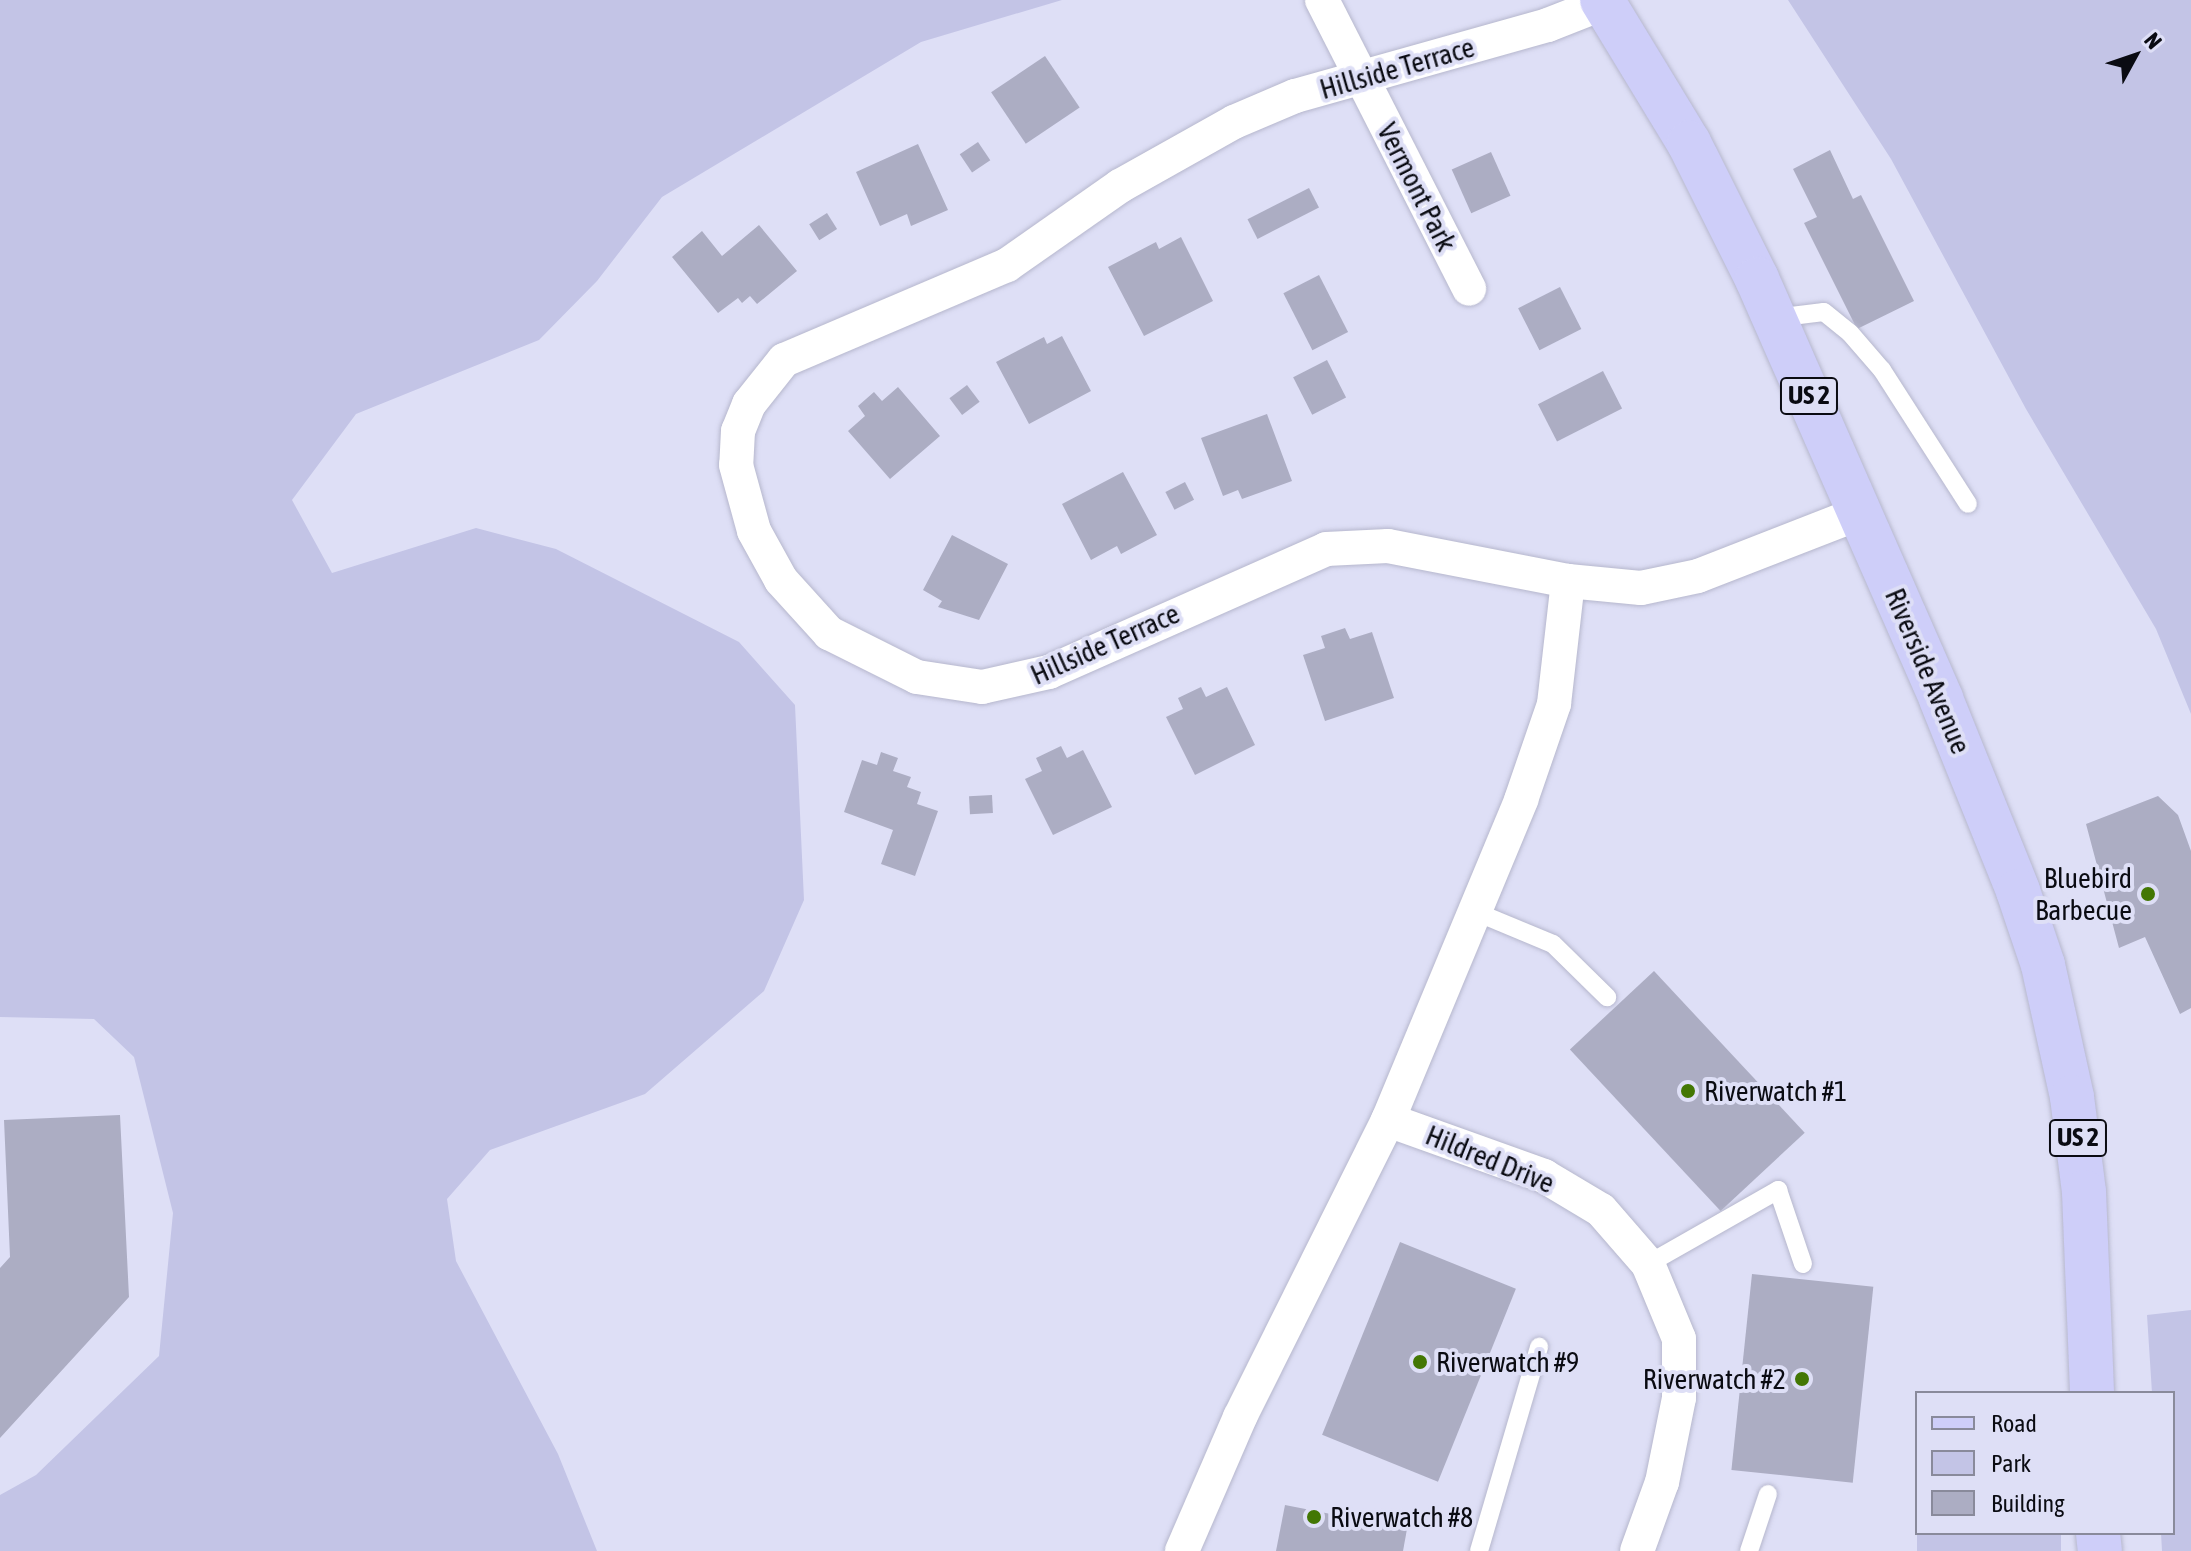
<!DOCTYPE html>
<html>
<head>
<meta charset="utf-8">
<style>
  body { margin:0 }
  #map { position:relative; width:2191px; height:1551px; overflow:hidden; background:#dedff6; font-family:"Asap Condensed",sans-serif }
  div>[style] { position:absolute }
  .green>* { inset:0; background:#c3c4e6; transform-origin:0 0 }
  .building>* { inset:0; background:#acadc3; transform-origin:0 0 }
  .roads { filter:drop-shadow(0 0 2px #b6b7cd) drop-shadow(0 0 2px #b6b7cd) }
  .service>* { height:18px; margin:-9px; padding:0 9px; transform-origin:9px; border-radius:9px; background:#fff }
  .minor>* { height:34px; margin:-17px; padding:0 17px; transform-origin:17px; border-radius:17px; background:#fff }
  .primary>* { height:44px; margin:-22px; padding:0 22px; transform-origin:22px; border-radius:22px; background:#cecef9 }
  .dots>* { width:22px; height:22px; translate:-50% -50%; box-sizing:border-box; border:4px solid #dedff6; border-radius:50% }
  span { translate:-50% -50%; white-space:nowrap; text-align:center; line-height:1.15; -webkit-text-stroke:8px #dedff6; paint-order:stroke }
  .shield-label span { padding:2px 6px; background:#dedff6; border:2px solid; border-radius:6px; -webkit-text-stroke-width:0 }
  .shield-label { font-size:26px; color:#0a0b12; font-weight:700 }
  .street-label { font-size:28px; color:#0a0b12 }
  .poi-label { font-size:28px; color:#0a0b12 }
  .right { translate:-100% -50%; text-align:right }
  .left { translate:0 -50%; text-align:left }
  .legend { position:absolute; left:1915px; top:1391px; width:260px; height:144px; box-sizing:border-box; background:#dedff6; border:2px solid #898a9b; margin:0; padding:10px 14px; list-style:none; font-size:24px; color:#0a0b12 }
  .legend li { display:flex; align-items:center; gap:16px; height:40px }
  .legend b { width:40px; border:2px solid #898a9b }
  .north { position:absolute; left:2095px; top:16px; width:80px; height:80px; -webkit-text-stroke:6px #dedff6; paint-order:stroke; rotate:50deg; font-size:22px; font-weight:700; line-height:32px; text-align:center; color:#0a0b12 }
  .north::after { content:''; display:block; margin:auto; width:28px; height:36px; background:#0a0b12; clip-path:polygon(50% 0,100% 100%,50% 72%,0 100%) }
</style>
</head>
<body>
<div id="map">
  <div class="green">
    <i style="clip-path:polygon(0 0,1062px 0,921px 42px,662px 197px,597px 281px,539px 340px,356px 414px,292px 500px,332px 573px,476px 528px,556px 549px,739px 642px,795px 705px,804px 900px,764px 991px,645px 1094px,490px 1150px,447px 1199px,456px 1261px,558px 1454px,597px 1551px,0 1551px,0 1495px,36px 1475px,159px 1356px,173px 1213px,134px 1057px,94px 1019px,0 1017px)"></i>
    <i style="clip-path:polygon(1788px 0,2191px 0,2191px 714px,2156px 629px,2026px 409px,1891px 159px)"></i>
    <i style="clip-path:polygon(2191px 1310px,2191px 1551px,2162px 1551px,2161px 1533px,2173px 1533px,2173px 1393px,2152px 1393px,2147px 1315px)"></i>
    <i style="left:1917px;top:1533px;width:144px;height:20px"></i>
  </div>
  <div class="building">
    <i style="left:1045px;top:56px;width:62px;height:65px;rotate:56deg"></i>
    <i style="left:978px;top:142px;width:22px;height:22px;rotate:56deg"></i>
    <i style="clip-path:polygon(918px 144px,948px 210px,911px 226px,907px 214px,880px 226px,856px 172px)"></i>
    <i style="clip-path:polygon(1830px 150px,1853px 199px,1861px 195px,1914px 301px,1857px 329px,1804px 223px,1817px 217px,1793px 169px)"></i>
    <i style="left:1491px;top:152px;width:48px;height:43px;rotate:66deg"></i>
    <i style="left:1309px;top:188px;width:22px;height:69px;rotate:63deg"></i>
    <i style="left:827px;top:213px;width:19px;height:21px;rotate:58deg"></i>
    <i style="clip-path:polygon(759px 225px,797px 271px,757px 304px,750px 296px,742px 303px,738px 298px,718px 313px,672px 257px,702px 231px,722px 256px)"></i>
    <i style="clip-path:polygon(1181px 237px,1213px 301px,1144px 336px,1108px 267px,1156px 242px,1159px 249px)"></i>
    <i style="left:1319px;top:275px;width:64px;height:40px;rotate:63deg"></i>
    <i style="left:1560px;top:287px;width:47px;height:47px;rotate:63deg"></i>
    <i style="clip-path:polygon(1062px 336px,1091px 391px,1029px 424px,996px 362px,1044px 337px,1047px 344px)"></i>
    <i style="left:1327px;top:360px;width:42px;height:38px;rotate:63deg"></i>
    <i style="left:1603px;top:371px;width:42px;height:73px;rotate:63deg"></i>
    <i style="left:967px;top:385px;width:21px;height:22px;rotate:53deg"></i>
    <i style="clip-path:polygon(898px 387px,940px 436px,890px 479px,848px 431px,865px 416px,858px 406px,874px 392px,882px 401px)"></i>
    <i style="clip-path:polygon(1267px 414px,1292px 481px,1242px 499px,1238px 490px,1223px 496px,1201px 438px)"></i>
    <i style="clip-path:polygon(1123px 472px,1157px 535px,1121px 554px,1117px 546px,1091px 560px,1062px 504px)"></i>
    <i style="left:1185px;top:482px;width:20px;height:22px;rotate:63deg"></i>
    <i style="clip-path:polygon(952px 535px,1008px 564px,979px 620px,938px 607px,942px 601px,923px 590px)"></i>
    <i style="clip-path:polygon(1345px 628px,1350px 639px,1372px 632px,1394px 698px,1325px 721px,1303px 655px,1325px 648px,1321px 636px)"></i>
    <i style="clip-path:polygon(1201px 687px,1206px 697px,1227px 687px,1255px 745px,1195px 775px,1166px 717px,1183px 709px,1178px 698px)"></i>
    <i style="clip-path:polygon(1061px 746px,1067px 758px,1083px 750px,1112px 807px,1053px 835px,1025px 779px,1042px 771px,1036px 758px)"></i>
    <i style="clip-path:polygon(881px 752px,898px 758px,893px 771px,911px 777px,907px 787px,921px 792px,917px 804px,938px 811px,915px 876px,881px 864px,893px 830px,844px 812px,862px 760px,877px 765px)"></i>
    <i style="left:992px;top:795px;width:18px;height:23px;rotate:87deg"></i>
    <i style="clip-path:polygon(2158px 796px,2178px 815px,2191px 851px,2191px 1008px,2180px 1014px,2145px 937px,2119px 948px,2086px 824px)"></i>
    <i style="left:1654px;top:971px;width:221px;height:115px;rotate:47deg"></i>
    <i style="clip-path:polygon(120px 1115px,129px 1297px,0 1438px,0 1268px,10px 1257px,4px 1120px)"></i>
    <i style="left:1400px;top:1242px;width:125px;height:208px;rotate:22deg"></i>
    <i style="left:1752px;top:1274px;width:122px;height:197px;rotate:6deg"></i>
    <i style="clip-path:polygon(1285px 1505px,1407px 1529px,1403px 1551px,1276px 1551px)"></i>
  </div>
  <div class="roads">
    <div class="service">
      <i style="left:1775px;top:318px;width:49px;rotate:-7deg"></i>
      <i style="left:1824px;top:312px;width:33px;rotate:39deg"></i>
      <i style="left:1850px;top:333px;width:49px;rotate:49.1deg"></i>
      <i style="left:1882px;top:370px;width:159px;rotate:57.3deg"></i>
      <i style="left:1476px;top:912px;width:83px;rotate:22.6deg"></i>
      <i style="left:1553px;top:944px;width:76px;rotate:44.5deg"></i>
      <i style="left:1648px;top:1264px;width:150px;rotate:-29.6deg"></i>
      <i style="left:1778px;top:1190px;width:78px;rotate:71.3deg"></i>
      <i style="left:1479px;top:1551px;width:213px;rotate:-73.6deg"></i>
      <i style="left:1749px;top:1551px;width:60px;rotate:-71.6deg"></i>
    </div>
    <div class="minor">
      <i style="left:1322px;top:0;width:324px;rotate:63deg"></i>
      <i style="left:1604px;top:3px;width:60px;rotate:158.6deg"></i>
      <i style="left:1548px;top:25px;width:263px;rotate:164.3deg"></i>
      <i style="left:1295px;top:96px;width:66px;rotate:156.9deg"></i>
      <i style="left:1234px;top:122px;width:131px;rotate:150.7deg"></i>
      <i style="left:1120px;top:186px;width:138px;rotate:145deg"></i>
      <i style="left:1007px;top:265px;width:242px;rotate:156.9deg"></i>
      <i style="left:784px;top:360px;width:56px;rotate:128.5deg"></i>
      <i style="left:749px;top:404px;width:29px;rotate:112deg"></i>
      <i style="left:738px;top:431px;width:34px;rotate:93deg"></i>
      <i style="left:736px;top:465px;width:68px;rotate:74.7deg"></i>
      <i style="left:754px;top:531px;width:56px;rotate:61.1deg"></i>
      <i style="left:781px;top:580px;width:72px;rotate:47.8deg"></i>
      <i style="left:829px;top:633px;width:98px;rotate:26.6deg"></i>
      <i style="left:917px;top:677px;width:66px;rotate:8.7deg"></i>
      <i style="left:982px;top:687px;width:69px;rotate:-12.6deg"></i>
      <i style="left:1049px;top:672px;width:303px;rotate:-23.9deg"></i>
      <i style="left:1326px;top:549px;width:62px;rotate:-2.8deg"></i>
      <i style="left:1388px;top:546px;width:183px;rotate:11deg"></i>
      <i style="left:1568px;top:581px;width:73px;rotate:5.5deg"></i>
      <i style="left:1641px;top:588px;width:58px;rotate:-11.9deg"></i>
      <i style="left:1698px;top:576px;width:174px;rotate:-21.3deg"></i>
      <i style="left:1388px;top:1120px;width:347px;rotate:-67.4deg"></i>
      <i style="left:1521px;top:800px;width:102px;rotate:-71deg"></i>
      <i style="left:1554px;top:704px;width:124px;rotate:-83.5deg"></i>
      <i style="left:1182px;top:1551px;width:146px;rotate:-66.6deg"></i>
      <i style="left:1240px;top:1417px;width:332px;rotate:-63.5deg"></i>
      <i style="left:1388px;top:1120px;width:166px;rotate:19.7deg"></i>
      <i style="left:1544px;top:1176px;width:66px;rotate:30.8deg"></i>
      <i style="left:1601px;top:1210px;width:72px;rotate:49deg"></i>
      <i style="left:1648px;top:1264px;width:81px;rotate:67.5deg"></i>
      <i style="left:1679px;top:1339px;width:59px;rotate:90deg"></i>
      <i style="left:1679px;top:1398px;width:86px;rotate:101.4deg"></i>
      <i style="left:1662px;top:1482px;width:73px;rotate:109.9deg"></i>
    </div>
    <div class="primary">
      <i style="left:1602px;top:0;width:167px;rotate:58.7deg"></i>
      <i style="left:1689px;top:143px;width:152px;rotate:63.4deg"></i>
      <i style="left:1757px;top:279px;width:459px;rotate:66.3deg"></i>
      <i style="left:1941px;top:699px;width:207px;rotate:68.1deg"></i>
      <i style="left:2018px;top:891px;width:78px;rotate:71.3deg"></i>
      <i style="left:2043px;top:965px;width:135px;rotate:77.6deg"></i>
      <i style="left:2072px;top:1097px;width:96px;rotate:82.8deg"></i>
      <i style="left:2084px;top:1192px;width:201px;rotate:87.7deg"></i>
      <i style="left:2098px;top:1533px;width:18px;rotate:84deg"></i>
    </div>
  </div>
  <div class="dots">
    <i style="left:2148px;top:894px;background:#437704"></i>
    <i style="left:1688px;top:1091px;background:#437704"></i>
    <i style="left:1420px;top:1362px;background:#437704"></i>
    <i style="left:1802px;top:1379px;background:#437704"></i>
    <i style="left:1314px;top:1517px;background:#437704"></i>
  </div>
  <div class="shield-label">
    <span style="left:1809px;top:396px">US 2</span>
    <span style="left:2078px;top:1138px">US 2</span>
  </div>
  <div class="street-label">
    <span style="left:1397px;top:68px;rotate:-16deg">Hillside Terrace</span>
    <span style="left:1417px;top:187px;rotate:63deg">Vermont Park</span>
    <span style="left:1105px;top:644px;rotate:-24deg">Hillside Terrace</span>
    <span style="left:1928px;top:671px;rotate:67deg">Riverside Avenue</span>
    <span style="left:1490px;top:1159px;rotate:22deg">Hildred Drive</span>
  </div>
  <div class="poi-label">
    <span class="right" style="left:2132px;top:894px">Bluebird<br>Barbecue</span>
    <span class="left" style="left:1704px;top:1091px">Riverwatch #1</span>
    <span class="left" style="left:1436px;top:1362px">Riverwatch #9</span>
    <span class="right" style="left:1786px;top:1379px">Riverwatch #2</span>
    <span class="left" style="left:1330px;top:1517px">Riverwatch #8</span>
  </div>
  <ul class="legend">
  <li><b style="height:10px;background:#cecef9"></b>Road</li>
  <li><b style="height:22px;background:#c3c4e6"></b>Park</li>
  <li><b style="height:22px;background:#acadc3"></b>Building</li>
  </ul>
  <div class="north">N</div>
</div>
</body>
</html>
